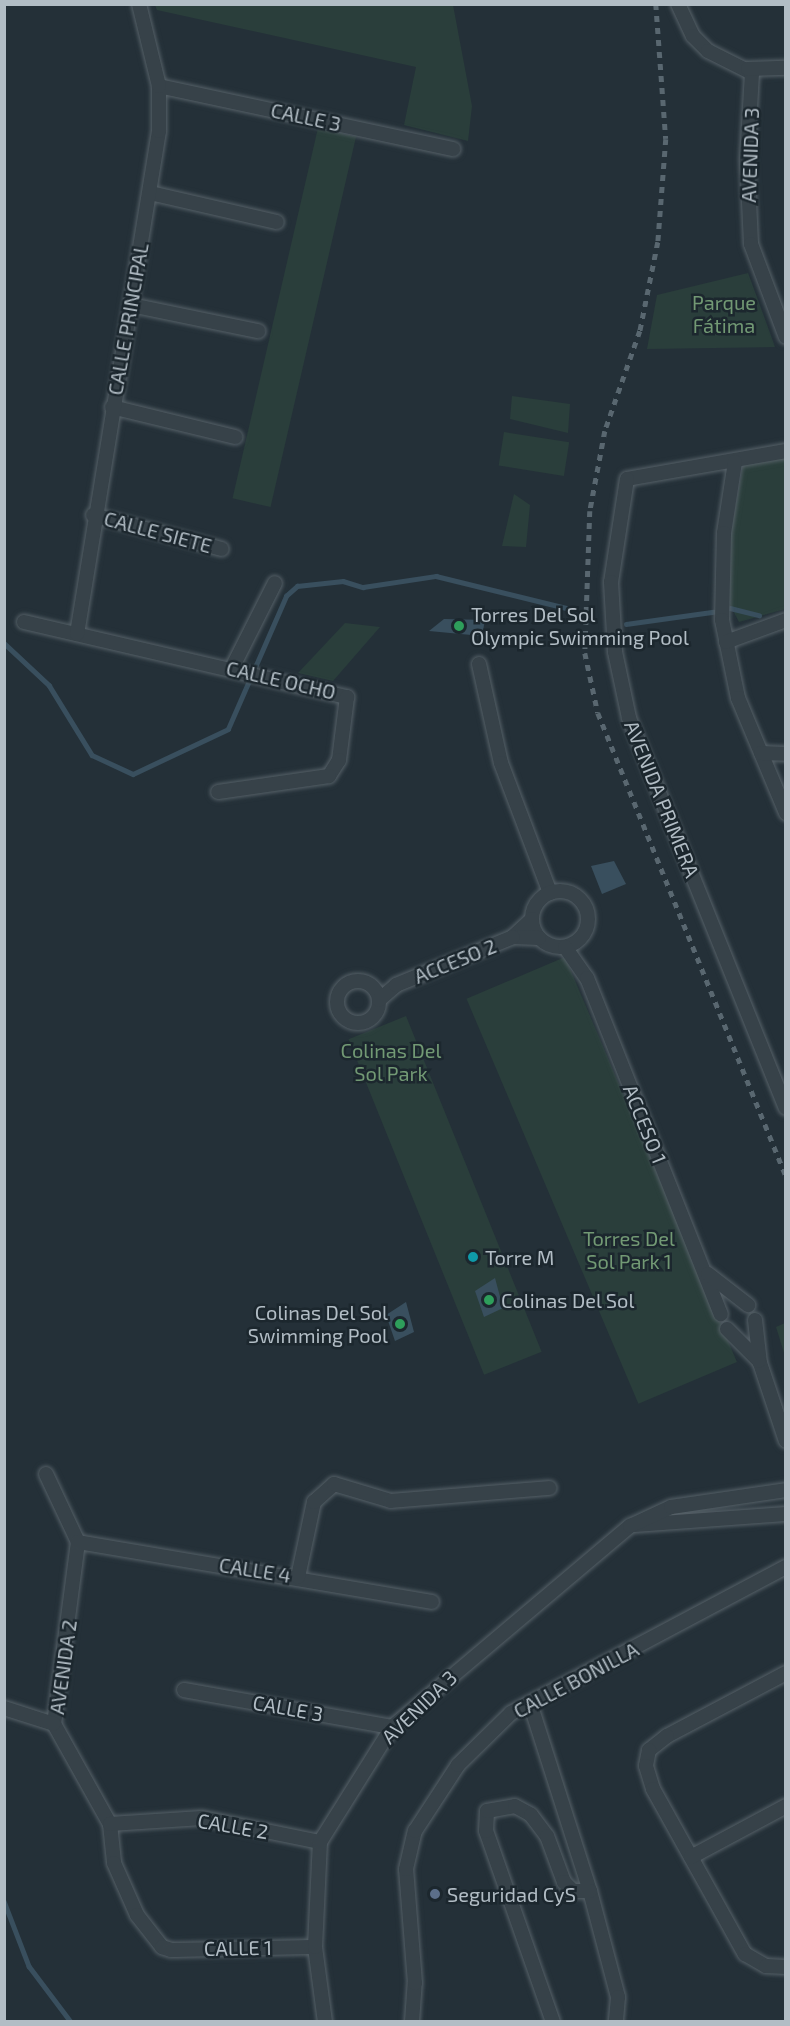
<!DOCTYPE html>
<html>
<head>
<meta charset="utf-8">
<style>
  body { margin:0 }
  #map { position:relative; width:790px; height:2026px; overflow:hidden; background:#243038; font-family:"Exo 2",sans-serif }
  div>[style] { position:absolute }
  .green>* { inset:0; background:#2a3e3b; transform-origin:0 0 }
  .water>* { inset:0; background:#394f5e }
  .stream>* { height:4.5px; margin:-2.25px; padding:0 2.25px; transform-origin:2.25px; border-radius:2.25px; background:#394f5e }
  .roads { filter:drop-shadow(0 0 2px #556067) drop-shadow(0 0 2px #556067) }
  .minor>* { height:14px; margin:-7px; padding:0 7px; transform-origin:7px; border-radius:7px; background:#374249 }
  .minor>.ring { margin:-7px; padding:0; box-sizing:content-box; background:none; border:14px solid #374249; border-radius:50% }
  .rail>* { height:4.5px; margin-top:-2.25px; transform-origin:0; background:repeating-linear-gradient(90deg,#596770 0 6px,transparent 0 12px) }
  .dots>* { width:16px; height:16px; translate:-50% -50%; box-sizing:border-box; border:3px solid #1c272e; border-radius:50% }
  span { translate:-50% -50%; white-space:nowrap; text-align:center; line-height:1.15; -webkit-text-stroke:5px #1c272e; paint-order:stroke }
  .street-label { font-size:20px; color:#b2bdc5 }
  .park-label { font-size:20px; color:#729974 }
  .poi-label { font-size:20px; color:#b2bdc5 }
  .left { translate:0 -50%; text-align:left }
  .right { translate:-100% -50%; text-align:right }
  .frame { position:absolute; inset:0; border:6px solid #b2bdc5; pointer-events:none }
</style>
</head>
<body>
<div id="map">
  <div class="green">
    <i style="clip-path:polygon(155px 5px,453px 5px,472px 106px,468px 141px,404px 125px,416px 67px,157px 10px)"></i>
    <i style="left:318px;top:128px;width:39px;height:380px;rotate:13deg"></i>
    <i style="clip-path:polygon(748px 273px,775px 347px,647px 349px,657px 295px)"></i>
    <i style="clip-path:polygon(512px 396px,570px 404px,568px 433px,510px 419px)"></i>
    <i style="left:504px;top:432px;width:66px;height:34px;rotate:9deg"></i>
    <i style="clip-path:polygon(785px 457px,785px 609px,739px 622px,728px 601px,730px 539px,743px 465px)"></i>
    <i style="clip-path:polygon(514px 494px,530px 505px,526px 547px,502px 546px)"></i>
    <i style="clip-path:polygon(345px 623px,380px 627px,333px 681px,298px 673px)"></i>
    <i style="left:565px;top:957px;width:440px;height:107px;rotate:67deg"></i>
    <i style="left:406px;top:1016px;width:362px;height:62px;rotate:68deg"></i>
    <i style="clip-path:polygon(785px 1323px,785px 1356px,776px 1327px)"></i>
  </div>
  <div class="water">
    <i style="clip-path:polygon(444px 619px,485px 620px,482px 636px,429px 631px)"></i>
    <i style="clip-path:polygon(614px 861px,626px 884px,602px 894px,591px 866px)"></i>
    <i style="clip-path:polygon(495px 1278px,503px 1308px,484px 1317px,475px 1291px)"></i>
    <i style="clip-path:polygon(406px 1302px,414px 1332px,395px 1341px,386px 1315px)"></i>
  </div>
  <div class="stream">
    <i style="left:730px;top:608px;width:30px;rotate:14deg"></i>
    <i style="left:626px;top:624px;width:88px;rotate:-7.9deg"></i>
    <i style="left:4px;top:643px;width:62px;rotate:43deg"></i>
    <i style="left:49px;top:685px;width:82px;rotate:58.4deg"></i>
    <i style="left:92px;top:755px;width:45px;rotate:24.9deg"></i>
    <i style="left:133px;top:774px;width:105px;rotate:-25.3deg"></i>
    <i style="left:228px;top:729px;width:145px;rotate:-66.4deg"></i>
    <i style="left:286px;top:596px;width:15px;rotate:-42deg"></i>
    <i style="left:297px;top:586px;width:46px;rotate:-6.2deg"></i>
    <i style="left:343px;top:581px;width:21px;rotate:17deg"></i>
    <i style="left:363px;top:587px;width:74px;rotate:-8.6deg"></i>
    <i style="left:436px;top:576px;width:138px;rotate:13.8deg"></i>
    <i style="left:4px;top:1901px;width:70px;rotate:69deg"></i>
    <i style="left:29px;top:1966px;width:70px;rotate:53.1deg"></i>
  </div>
  <div class="roads">
    <div class="minor">
      <i style="left:678px;top:4px;width:35px;rotate:65deg"></i>
      <i style="left:693px;top:36px;width:21px;rotate:45deg"></i>
      <i style="left:708px;top:51px;width:49px;rotate:26.6deg"></i>
      <i style="left:752px;top:73px;width:86px;rotate:93.3deg"></i>
      <i style="left:747px;top:159px;width:85px;rotate:87.3deg"></i>
      <i style="left:751px;top:244px;width:99px;rotate:69.4deg"></i>
      <i style="left:748px;top:69px;width:38px;rotate:-2deg"></i>
      <i style="left:159px;top:86px;width:301px;rotate:12.1deg"></i>
      <i style="left:150px;top:193px;width:130px;rotate:12.9deg"></i>
      <i style="left:131px;top:305px;width:130px;rotate:11.6deg"></i>
      <i style="left:112px;top:407px;width:127px;rotate:13.7deg"></i>
      <i style="left:786px;top:451px;width:161px;rotate:170deg"></i>
      <i style="left:627px;top:479px;width:104px;rotate:98.8deg"></i>
      <i style="left:611px;top:582px;width:70px;rotate:86.7deg"></i>
      <i style="left:615px;top:652px;width:67px;rotate:78deg"></i>
      <i style="left:629px;top:718px;width:420px;rotate:68.1deg"></i>
      <i style="left:735px;top:462px;width:72px;rotate:98.8deg"></i>
      <i style="left:724px;top:533px;width:87px;rotate:91.3deg"></i>
      <i style="left:722px;top:620px;width:80px;rotate:78.4deg"></i>
      <i style="left:738px;top:698px;width:125px;rotate:67.3deg"></i>
      <i style="left:93px;top:515px;width:133px;rotate:14.8deg"></i>
      <i style="left:24px;top:622px;width:332px;rotate:13.1deg"></i>
      <i style="left:347px;top:697px;width:64px;rotate:97.2deg"></i>
      <i style="left:339px;top:760px;width:19px;rotate:122deg"></i>
      <i style="left:329px;top:776px;width:112px;rotate:171.8deg"></i>
      <i style="left:77px;top:634px;width:510px;rotate:-80.74deg"></i>
      <i style="left:159px;top:131px;width:45px;rotate:-90deg"></i>
      <i style="left:159px;top:86px;width:84px;rotate:-103.7deg"></i>
      <i style="left:726px;top:642px;width:64px;rotate:-20.1deg"></i>
      <i style="left:479px;top:664px;width:101px;rotate:77.5deg"></i>
      <i style="left:501px;top:763px;width:139px;rotate:69.3deg"></i>
      <i style="left:232px;top:668px;width:95px;rotate:-63.2deg"></i>
      <i style="left:761px;top:753px;width:25px;rotate:2deg"></i>
      <i class="ring" style="left:532px;top:891px;width:42px;height:42px"></i>
      <i style="left:532px;top:919px;width:26px;rotate:137deg"></i>
      <i style="left:513px;top:937px;width:26px;rotate:2deg"></i>
      <i style="left:565px;top:947px;width:38px;rotate:55deg"></i>
      <i style="left:587px;top:978px;width:362px;rotate:68.3deg"></i>
      <i class="ring" style="left:337px;top:981px;width:28px;height:28px"></i>
      <i style="left:379px;top:1000px;width:23px;rotate:-41deg"></i>
      <i style="left:396px;top:985px;width:126px;rotate:-22.3deg"></i>
      <i style="left:708px;top:1274px;width:51px;rotate:37.8deg"></i>
      <i style="left:755px;top:1320px;width:43px;rotate:83.4deg"></i>
      <i style="left:760px;top:1363px;width:82px;rotate:71.6deg"></i>
      <i style="left:727px;top:1329px;width:45px;rotate:45deg"></i>
      <i style="left:46px;top:1474px;width:75px;rotate:64.8deg"></i>
      <i style="left:78px;top:1542px;width:184px;rotate:97.5deg"></i>
      <i style="left:54px;top:1724px;width:115px;rotate:60.8deg"></i>
      <i style="left:110px;top:1824px;width:39px;rotate:84deg"></i>
      <i style="left:114px;top:1863px;width:57px;rotate:66.1deg"></i>
      <i style="left:137px;top:1915px;width:41px;rotate:52deg"></i>
      <i style="left:162px;top:1947px;width:9px;rotate:18deg"></i>
      <i style="left:171px;top:1950px;width:144px;rotate:-1.2deg"></i>
      <i style="left:635px;top:1525px;width:151px;rotate:-4.2deg"></i>
      <i style="left:78px;top:1542px;width:359px;rotate:9.6deg"></i>
      <i style="left:298px;top:1577px;width:77px;rotate:-78deg"></i>
      <i style="left:314px;top:1502px;width:27px;rotate:-42deg"></i>
      <i style="left:334px;top:1484px;width:59px;rotate:16.6deg"></i>
      <i style="left:391px;top:1501px;width:159px;rotate:-4.7deg"></i>
      <i style="left:786px;top:1673px;width:135px;rotate:152.1deg"></i>
      <i style="left:667px;top:1736px;width:23px;rotate:142deg"></i>
      <i style="left:649px;top:1750px;width:16px;rotate:101deg"></i>
      <i style="left:646px;top:1766px;width:24px;rotate:73deg"></i>
      <i style="left:653px;top:1789px;width:189px;rotate:60.9deg"></i>
      <i style="left:745px;top:1954px;width:24px;rotate:30deg"></i>
      <i style="left:766px;top:1966px;width:20px;rotate:3deg"></i>
      <i style="left:184px;top:1690px;width:211px;rotate:10.1deg"></i>
      <i style="left:530px;top:1703px;width:197px;rotate:72.3deg"></i>
      <i style="left:590px;top:1891px;width:110px;rotate:75.2deg"></i>
      <i style="left:618px;top:1997px;width:25px;rotate:95deg"></i>
      <i style="left:4px;top:1708px;width:52px;rotate:17.7deg"></i>
      <i style="left:110px;top:1824px;width:92px;rotate:-3.7deg"></i>
      <i style="left:202px;top:1818px;width:120px;rotate:11.5deg"></i>
      <i style="left:691px;top:1857px;width:108px;rotate:-28.2deg"></i>
      <i style="left:325px;top:2022px;width:76px;rotate:-97.6deg"></i>
      <i style="left:315px;top:1947px;width:105px;rotate:-87.3deg"></i>
      <i style="left:320px;top:1842px;width:136px;rotate:-57.9deg"></i>
      <i style="left:392px;top:1727px;width:312px;rotate:-40.2deg"></i>
      <i style="left:630px;top:1526px;width:45px;rotate:-24.9deg"></i>
      <i style="left:671px;top:1507px;width:116px;rotate:-8.4deg"></i>
      <i style="left:412px;top:2022px;width:39px;rotate:-86deg"></i>
      <i style="left:415px;top:1983px;width:114px;rotate:-94.5deg"></i>
      <i style="left:406px;top:1869px;width:39px;rotate:-77deg"></i>
      <i style="left:415px;top:1831px;width:79px;rotate:-56.9deg"></i>
      <i style="left:458px;top:1765px;width:74px;rotate:-44.5deg"></i>
      <i style="left:511px;top:1713px;width:311px;rotate:-28deg"></i>
      <i style="left:553px;top:2022px;width:202px;rotate:-109.3deg"></i>
      <i style="left:486px;top:1831px;width:20px;rotate:-87deg"></i>
      <i style="left:487px;top:1811px;width:28px;rotate:-10deg"></i>
      <i style="left:515px;top:1806px;width:18px;rotate:29deg"></i>
      <i style="left:531px;top:1815px;width:26px;rotate:53deg"></i>
      <i style="left:547px;top:1836px;width:49px;rotate:69.7deg"></i>
      <i style="left:564px;top:1882px;width:13px;rotate:45deg"></i>
      <i style="left:573px;top:1891px;width:17px"></i>
    </div>
  </div>
  <div class="rail">
    <i style="left:656px;top:4px;width:135px;rotate:85.8deg"></i>
    <i style="left:666px;top:139px;width:103px;rotate:94.4deg"></i>
    <i style="left:658px;top:242px;width:91px;rotate:101.4deg"></i>
    <i style="left:640px;top:331px;width:106px;rotate:109.3deg"></i>
    <i style="left:605px;top:431px;width:81px;rotate:100.6deg"></i>
    <i style="left:590px;top:511px;width:142px;rotate:92deg"></i>
    <i style="left:585px;top:653px;width:61px;rotate:77.8deg"></i>
    <i style="left:598px;top:713px;width:500px;rotate:67.9deg"></i>
  </div>
  <div class="dots">
    <i style="left:459px;top:626px;background:#2e9e5b"></i>
    <i style="left:473px;top:1257px;background:#0f9aa8"></i>
    <i style="left:489px;top:1300px;background:#2e9e5b"></i>
    <i style="left:400px;top:1324px;background:#2e9e5b"></i>
    <i style="left:435px;top:1894px;background:#5c6f8a"></i>
  </div>
  <div class="street-label">
    <span style="left:306px;top:117px;rotate:12deg">CALLE 3</span>
    <span style="left:750px;top:155px;rotate:-88deg">AVENIDA 3</span>
    <span style="left:128px;top:319px;rotate:-80deg">CALLE PRINCIPAL</span>
    <span style="left:158px;top:532px;rotate:15deg">CALLE SIETE</span>
    <span style="left:281px;top:680px;rotate:13deg">CALLE OCHO</span>
    <span style="left:662px;top:799px;rotate:68deg">AVENIDA PRIMERA</span>
    <span style="left:455px;top:961px;rotate:-22deg">ACCESO 2</span>
    <span style="left:645px;top:1124px;rotate:68deg">ACCESO 1</span>
    <span style="left:255px;top:1570px;rotate:9deg">CALLE 4</span>
    <span style="left:63px;top:1667px;rotate:-82deg">AVENIDA 2</span>
    <span style="left:576px;top:1680px;rotate:-28deg">CALLE BONILLA</span>
    <span style="left:419px;top:1707px;rotate:-44deg">AVENIDA 3</span>
    <span style="left:288px;top:1708px;rotate:10deg">CALLE 3</span>
    <span style="left:233px;top:1826px;rotate:10deg">CALLE 2</span>
    <span style="left:238px;top:1948px;rotate:-1deg">CALLE 1</span>
  </div>
  <div class="park-label">
    <span style="left:724px;top:314px">Parque<br>Fátima</span>
    <span style="left:391px;top:1062px">Colinas Del<br>Sol Park</span>
    <span style="left:629px;top:1250px">Torres Del<br>Sol Park 1</span>
  </div>
  <div class="poi-label">
    <span class="left" style="left:471px;top:626px">Torres Del Sol<br>Olympic Swimming Pool</span>
    <span class="left" style="left:485px;top:1257px">Torre M</span>
    <span class="left" style="left:501px;top:1300px">Colinas Del Sol</span>
    <span class="right" style="left:388px;top:1324px">Colinas Del Sol<br>Swimming Pool</span>
    <span class="left" style="left:447px;top:1894px">Seguridad CyS</span>
  </div>
  <div class="frame"></div>
</div>
</body>
</html>
